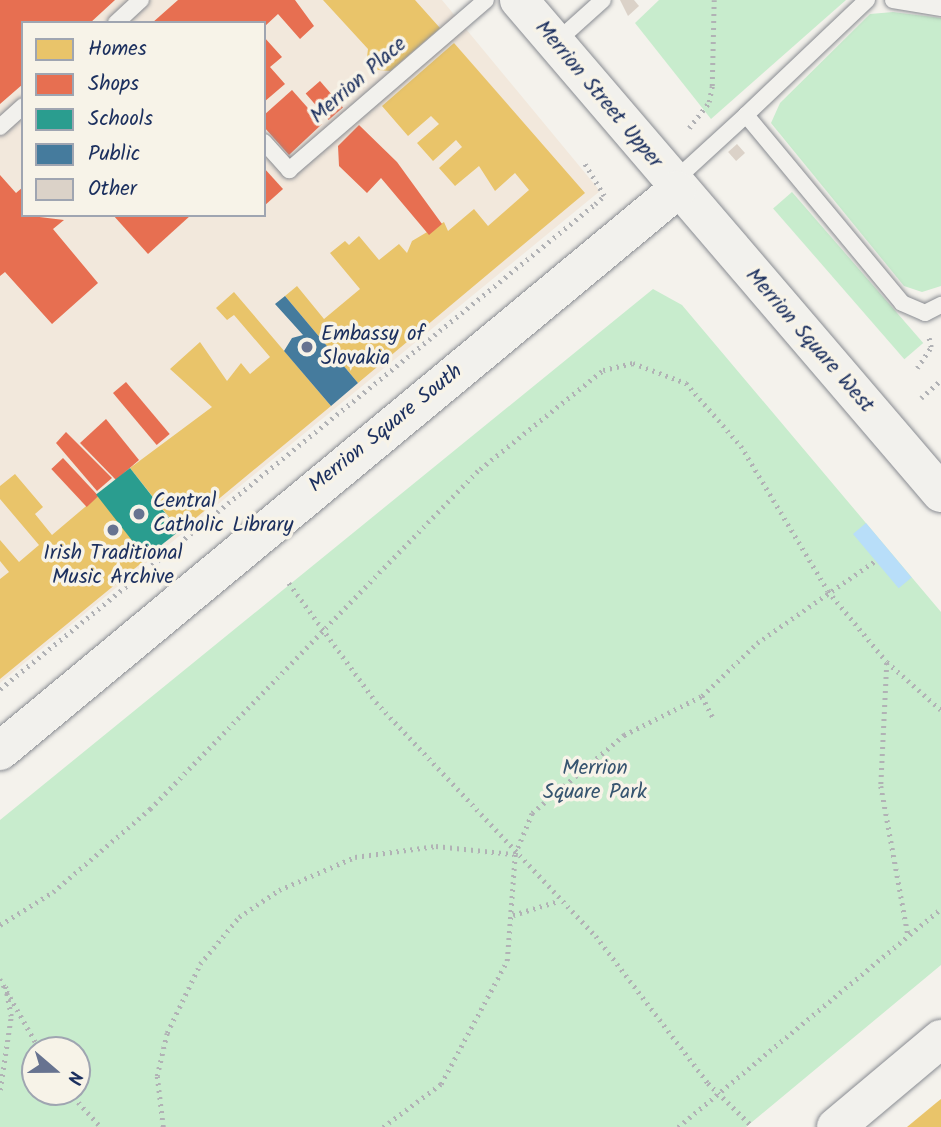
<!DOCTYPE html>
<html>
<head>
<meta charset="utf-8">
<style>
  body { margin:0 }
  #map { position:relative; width:941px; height:1127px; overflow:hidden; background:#f4f2ec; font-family:Kalam,sans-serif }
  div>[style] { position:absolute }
  .built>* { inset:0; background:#f2e8dc }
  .green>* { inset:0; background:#c8eccd; transform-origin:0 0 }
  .water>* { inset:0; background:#b8def9; transform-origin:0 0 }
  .homes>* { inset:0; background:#e9c46a }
  .shops>* { inset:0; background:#e76f51; transform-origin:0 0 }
  .schools>* { inset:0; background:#2a9d8f; transform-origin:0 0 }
  .public>* { inset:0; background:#457b9d }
  .building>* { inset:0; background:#dbd2c8; transform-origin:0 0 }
  .path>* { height:4.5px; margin-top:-2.25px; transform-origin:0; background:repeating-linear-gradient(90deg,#b1b2b5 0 2px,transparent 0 7px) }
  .roads { filter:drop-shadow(0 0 2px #898c92) drop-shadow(0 0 2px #898c92) }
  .lane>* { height:16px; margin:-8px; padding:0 8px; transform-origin:8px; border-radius:8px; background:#f2f1ed }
  .secondary>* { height:38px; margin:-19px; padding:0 19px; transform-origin:19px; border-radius:19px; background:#f2f1ed }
  .dots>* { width:19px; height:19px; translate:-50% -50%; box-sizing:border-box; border:4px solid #f7f3e8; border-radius:50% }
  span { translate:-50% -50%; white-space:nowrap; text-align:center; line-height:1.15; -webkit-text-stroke:7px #f7f3e8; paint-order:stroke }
  .street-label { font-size:21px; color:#1b2f5e }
  .poi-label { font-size:21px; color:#1b2f5e }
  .left { translate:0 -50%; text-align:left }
  .park-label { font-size:21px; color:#36546f }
  .legend { position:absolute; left:21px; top:21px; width:245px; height:196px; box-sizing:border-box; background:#f7f3e8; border:2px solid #9fa5b1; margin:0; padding:9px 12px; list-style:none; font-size:21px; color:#1b2f5e }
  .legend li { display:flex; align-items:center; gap:14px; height:35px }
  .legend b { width:35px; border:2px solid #9fa5b1 }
  .north { position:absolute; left:21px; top:1036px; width:70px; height:70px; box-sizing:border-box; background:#f7f3e8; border:2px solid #9fa5b1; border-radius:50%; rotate:110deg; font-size:19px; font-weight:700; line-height:28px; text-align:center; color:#1b2f5e }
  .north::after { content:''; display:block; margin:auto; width:24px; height:32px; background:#677390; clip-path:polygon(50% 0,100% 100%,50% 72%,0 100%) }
</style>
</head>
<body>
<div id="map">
  <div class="built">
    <i style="clip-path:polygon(evenodd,0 0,442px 0,600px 191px,0 683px,0 0,23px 23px,264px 23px,264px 215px,23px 215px,23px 23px)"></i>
  </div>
  <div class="green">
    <i style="clip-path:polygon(659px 0,846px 0,711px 119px,635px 23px)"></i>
    <i style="clip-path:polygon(893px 12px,941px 18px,941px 286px,922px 292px,904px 286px,771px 123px,780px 103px,870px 14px)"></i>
    <i style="left:792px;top:192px;width:200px;height:25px;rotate:49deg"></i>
    <i style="clip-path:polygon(evenodd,653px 289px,682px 305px,941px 612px,941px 965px,746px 1127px,0 1127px,0 820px,653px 289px,35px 1050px,77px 1050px,77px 1092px,35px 1092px,35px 1050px)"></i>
  </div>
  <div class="water">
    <i style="left:866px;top:523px;width:71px;height:17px;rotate:50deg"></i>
  </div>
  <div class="homes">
    <i style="clip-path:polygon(323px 0,415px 0,440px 28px,390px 71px,378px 70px,367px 57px,368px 49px)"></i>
    <i style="clip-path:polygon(454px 43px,585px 193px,358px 383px,285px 296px,297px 286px,324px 319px,360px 289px,330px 253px,345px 241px,349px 245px,359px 236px,379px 260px,399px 244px,407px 253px,412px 241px,444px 222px,448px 231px,474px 209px,488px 226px,529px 190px,515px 173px,495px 191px,479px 166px,455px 186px,439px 168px,462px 147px,456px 140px,433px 161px,417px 143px,439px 124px,431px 116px,408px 136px,382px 106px)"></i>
    <i style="clip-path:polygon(234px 292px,331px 406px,180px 531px,130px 468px,212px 407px,170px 369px,200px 342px,227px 381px,241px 363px,250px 374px,270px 357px,234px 315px,227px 320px,216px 308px)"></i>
    <i style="clip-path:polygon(15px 474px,43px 507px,35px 514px,52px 535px,98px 496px,150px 556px,0 679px,0 579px,9px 572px,0 561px,0 540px,19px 562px,39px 545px,0 499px,0 486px)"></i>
    <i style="clip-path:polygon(941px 1099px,941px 1127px,907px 1127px,936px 1103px)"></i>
  </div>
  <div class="shops">
    <i style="clip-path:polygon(0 0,115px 0,90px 23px,23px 23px,23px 84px,0 104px)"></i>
    <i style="clip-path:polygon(178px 0,295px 0,314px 26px,300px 39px,278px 14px,264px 27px,152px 23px)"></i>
    <i style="clip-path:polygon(264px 37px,282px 57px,270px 67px,285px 84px,264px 102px)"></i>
    <i style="left:320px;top:81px;width:35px;height:19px;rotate:49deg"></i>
    <i style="clip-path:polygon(292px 90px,322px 124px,289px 155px,264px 127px,264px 115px)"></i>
    <i style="clip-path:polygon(359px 125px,397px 162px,442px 224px,429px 235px,381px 178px,367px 193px,339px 166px,338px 146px)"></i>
    <i style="clip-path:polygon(264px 168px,283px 189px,264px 206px)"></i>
    <i style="clip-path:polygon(0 175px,16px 193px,23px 187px,23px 215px,64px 220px,53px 229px,98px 283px,52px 324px,5px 272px,0 276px)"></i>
    <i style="clip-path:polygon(113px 215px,191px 215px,148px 254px)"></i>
    <i style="left:126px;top:382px;width:68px;height:17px;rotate:50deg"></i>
    <i style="clip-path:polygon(106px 419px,139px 460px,116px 480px,80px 443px)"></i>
    <i style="clip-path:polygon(66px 432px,112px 478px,97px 491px,56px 443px)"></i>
    <i style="left:63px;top:458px;width:52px;height:16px;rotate:47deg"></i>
  </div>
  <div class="schools">
    <i style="left:130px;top:468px;width:80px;height:43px;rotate:52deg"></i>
  </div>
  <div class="public">
    <i style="clip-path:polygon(285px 296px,358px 383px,331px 406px,284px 351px,292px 338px,303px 335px,275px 304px)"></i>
  </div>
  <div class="building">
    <i style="clip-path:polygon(620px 0,634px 0,639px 6px,628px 16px)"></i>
    <i style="left:737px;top:144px;width:12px;height:12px;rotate:48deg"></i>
  </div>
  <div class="path">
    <i style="left:689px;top:128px;width:33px;rotate:-52deg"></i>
    <i style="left:709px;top:102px;width:16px;rotate:-79deg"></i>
    <i style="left:712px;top:86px;width:86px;rotate:-88.7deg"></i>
    <i style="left:917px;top:368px;width:25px;rotate:-56deg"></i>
    <i style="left:931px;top:347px;width:13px;rotate:-103deg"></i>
    <i style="left:921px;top:398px;width:27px;rotate:-42deg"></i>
    <i style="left:289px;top:583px;width:147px;rotate:53.8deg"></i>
    <i style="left:376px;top:702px;width:321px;rotate:46.8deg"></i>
    <i style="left:596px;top:936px;width:185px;rotate:52.7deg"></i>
    <i style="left:708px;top:1083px;width:59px;rotate:44.3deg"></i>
    <i style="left:887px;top:663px;width:123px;rotate:92.8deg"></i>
    <i style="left:881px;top:786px;width:150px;rotate:79.7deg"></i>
    <i style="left:0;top:689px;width:768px;rotate:-39.18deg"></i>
    <i style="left:595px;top:204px;width:12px;rotate:-42deg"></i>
    <i style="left:604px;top:196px;width:39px;rotate:-121deg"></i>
    <i style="left:702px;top:696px;width:25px;rotate:63deg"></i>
    <i style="left:513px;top:915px;width:47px;rotate:-17.3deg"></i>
    <i style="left:0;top:925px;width:62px;rotate:-31.9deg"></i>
    <i style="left:53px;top:892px;width:128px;rotate:-40.6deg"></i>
    <i style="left:150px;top:809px;width:474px;rotate:-45.9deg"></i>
    <i style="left:480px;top:469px;width:158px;rotate:-38.8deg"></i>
    <i style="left:603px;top:370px;width:31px;rotate:-13deg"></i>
    <i style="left:633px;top:363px;width:57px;rotate:20.7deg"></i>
    <i style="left:686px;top:383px;width:84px;rotate:48.9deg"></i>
    <i style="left:741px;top:446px;width:169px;rotate:59deg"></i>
    <i style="left:828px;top:591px;width:92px;rotate:50.3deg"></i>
    <i style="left:887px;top:662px;width:72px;rotate:41.6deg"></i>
    <i style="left:0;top:979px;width:81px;rotate:60.6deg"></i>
    <i style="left:0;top:1090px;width:75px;rotate:-81.5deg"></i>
    <i style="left:11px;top:1016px;width:33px;rotate:-101deg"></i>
    <i style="left:69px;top:1092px;width:47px;rotate:47.6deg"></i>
    <i style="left:163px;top:1127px;width:51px;rotate:-96.7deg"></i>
    <i style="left:157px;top:1076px;width:44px;rotate:-76.9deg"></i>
    <i style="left:167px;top:1033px;width:76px;rotate:-64.4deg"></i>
    <i style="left:200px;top:964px;width:61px;rotate:-50.3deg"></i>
    <i style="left:239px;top:917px;width:48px;rotate:-34deg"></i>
    <i style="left:279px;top:890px;width:83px;rotate:-23.5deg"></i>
    <i style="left:355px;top:857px;width:82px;rotate:-7.7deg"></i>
    <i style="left:436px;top:846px;width:78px;rotate:5.9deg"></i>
    <i style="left:383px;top:1127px;width:72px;rotate:-36.6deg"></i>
    <i style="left:441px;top:1084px;width:140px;rotate:-61.8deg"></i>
    <i style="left:507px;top:961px;width:107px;rotate:-85.7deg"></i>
    <i style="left:515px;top:854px;width:44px;rotate:-67.5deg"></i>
    <i style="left:532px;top:813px;width:121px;rotate:-40.3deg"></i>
    <i style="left:624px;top:735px;width:87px;rotate:-26.6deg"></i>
    <i style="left:702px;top:696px;width:76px;rotate:-43.9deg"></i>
    <i style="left:757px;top:643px;width:144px;rotate:-34.8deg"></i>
    <i style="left:678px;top:1127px;width:342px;rotate:-39.7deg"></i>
  </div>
  <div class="roads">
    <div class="lane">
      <i style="left:867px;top:0;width:167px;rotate:136.5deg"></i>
      <i style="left:746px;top:115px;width:244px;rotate:50.3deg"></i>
      <i style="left:902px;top:303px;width:25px;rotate:23deg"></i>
      <i style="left:925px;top:313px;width:18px;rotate:-27deg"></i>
      <i style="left:893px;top:0;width:49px;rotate:9.5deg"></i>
      <i style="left:116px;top:23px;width:34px;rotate:-43deg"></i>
      <i style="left:555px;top:43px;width:64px;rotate:-41.9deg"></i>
      <i style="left:0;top:127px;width:31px;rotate:-42deg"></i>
      <i style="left:264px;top:142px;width:38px;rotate:48deg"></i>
      <i style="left:289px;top:170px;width:260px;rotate:-40.8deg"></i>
      <i style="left:674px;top:181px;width:98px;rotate:-42.5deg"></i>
    </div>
    <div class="secondary">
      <i style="left:519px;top:0;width:649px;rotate:49.44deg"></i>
      <i style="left:0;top:751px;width:879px;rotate:-39.65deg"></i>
      <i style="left:836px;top:1127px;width:137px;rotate:-40deg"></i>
    </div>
  </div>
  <div class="dots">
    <i style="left:307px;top:347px;background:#677390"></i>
    <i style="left:139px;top:514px;background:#677390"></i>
    <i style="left:113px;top:530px;background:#677390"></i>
  </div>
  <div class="street-label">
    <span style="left:359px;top:81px;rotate:-41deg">Merrion Place</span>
    <span style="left:598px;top:95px;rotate:50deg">Merrion Street Upper</span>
    <span style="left:809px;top:341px;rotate:49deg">Merrion Square West</span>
    <span style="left:386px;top:429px;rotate:-39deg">Merrion Square South</span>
  </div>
  <div class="poi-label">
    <span class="left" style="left:321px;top:347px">Embassy of<br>Slovakia</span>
    <span class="left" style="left:153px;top:514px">Central<br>Catholic Library</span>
    <span style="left:113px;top:566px">Irish Traditional<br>Music Archive</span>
  </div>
  <div class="park-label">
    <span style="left:595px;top:781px">Merrion<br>Square Park</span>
  </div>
  <ul class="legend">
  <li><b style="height:19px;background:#e9c46a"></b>Homes</li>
  <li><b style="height:19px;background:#e76f51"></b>Shops</li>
  <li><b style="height:19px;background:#2a9d8f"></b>Schools</li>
  <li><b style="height:19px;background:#457b9d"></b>Public</li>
  <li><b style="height:19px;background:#dbd2c8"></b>Other</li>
  </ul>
  <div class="north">N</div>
</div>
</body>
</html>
